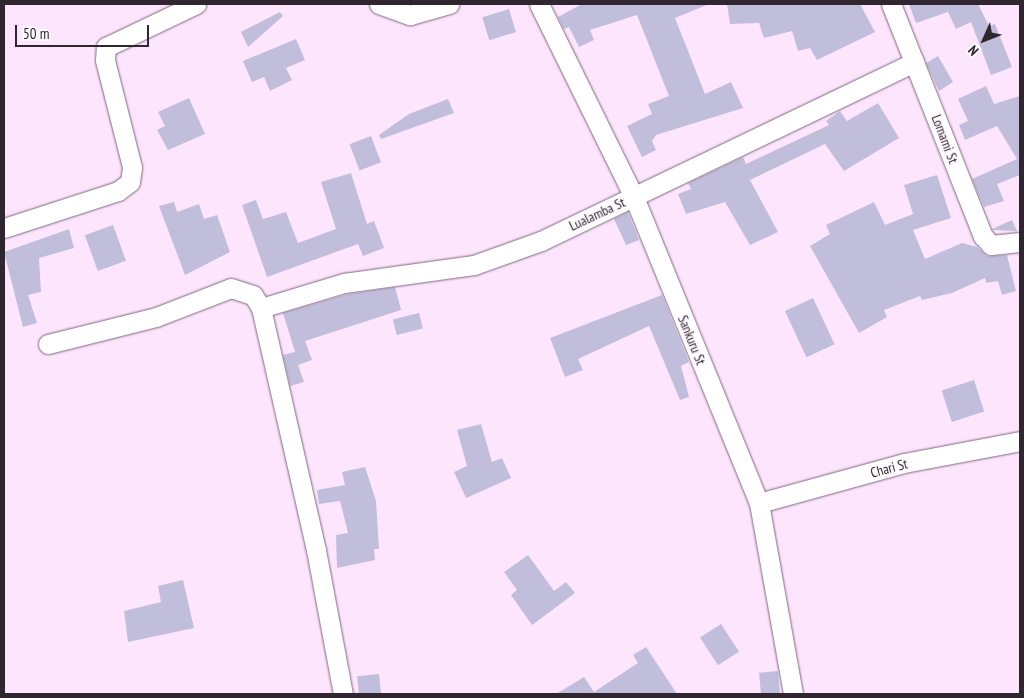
<!DOCTYPE html>
<html>
<head>
<meta charset="utf-8">
<style>
  body { margin:0 }
  #map { position:relative; width:1024px; height:698px; overflow:hidden; background:#fee5fe; font-family:"PT Sans Narrow",sans-serif }
  div>[style] { position:absolute }
  .building>* { inset:0; background:#c1bedc; transform-origin:0 0 }
  .roads { filter:drop-shadow(0 0 1px #7d677d) drop-shadow(0 0 1px #7d677d) }
  .minor>* { height:19px; margin:-9.5px; padding:0 9.5px; transform-origin:9.5px; border-radius:9.5px; background:#fff }
  span { translate:-50% -50%; white-space:nowrap; text-align:center; line-height:1.15; -webkit-text-stroke:4px #fffaff; paint-order:stroke }
  .street-label { font-size:14px; color:#2f262f }
  .frame { position:absolute; inset:0; border:5px solid #2f262f; pointer-events:none }
  .north { position:absolute; left:959px; top:15px; width:50px; height:50px; -webkit-text-stroke:4px #fffaff; paint-order:stroke; rotate:226deg; font-size:14px; font-weight:700; line-height:20px; text-align:center; color:#2f262f }
  .north::after { content:''; display:block; margin:auto; width:18px; height:22px; background:#2f262f; clip-path:polygon(50% 0,100% 100%,50% 72%,0 100%) }
  .scale { position:absolute; left:15px; top:25px; width:134px; height:22px; box-sizing:border-box; border:2px solid #2f262f; border-top:0; padding-left:6px; font-size:15px; line-height:18px; white-space:nowrap; color:#2f262f; -webkit-text-stroke:4px #fffaff; paint-order:stroke }
</style>
</head>
<body>
<div id="map">
  <div class="building">
    <i style="clip-path:polygon(582px 4px,709px 4px,675px 18px,705px 94px,731px 82px,743px 108px,656px 135px,652px 141px,656px 150px,642px 157px,627px 126px,652px 114px,648px 104px,669px 96px,637px 15px,590px 30px,594px 40px,579px 47px,569px 27px,564px 29px,558px 17px)"></i>
    <i style="clip-path:polygon(727px 4px,860px 4px,875px 32px,817px 60px,810px 48px,798px 51px,792px 31px,764px 38px,759px 23px,730px 24px)"></i>
    <i style="clip-path:polygon(909px 4px,978px 4px,989px 26px,995px 24px,1012px 67px,991px 75px,971px 22px,956px 29px,948px 12px,916px 23px)"></i>
    <i style="left:509px;top:9px;width:24px;height:28px;rotate:73deg"></i>
    <i style="clip-path:polygon(280px 12px,283px 16px,248px 47px,241px 32px)"></i>
    <i style="clip-path:polygon(296px 39px,305px 60px,286px 68px,292px 80px,270px 91px,264px 77px,252px 82px,243px 61px)"></i>
    <i style="clip-path:polygon(938px 56px,953px 82px,939px 91px,926px 63px)"></i>
    <i style="clip-path:polygon(986px 86px,994px 104px,1020px 96px,1020px 175px,997px 184px,1004px 201px,984px 207px,972px 179px,1017px 159px,997px 126px,965px 140px,959px 125px,968px 121px,958px 99px)"></i>
    <i style="clip-path:polygon(189px 98px,205px 134px,168px 150px,157px 130px,165px 126px,158px 112px)"></i>
    <i style="clip-path:polygon(448px 99px,454px 113px,381px 139px,379px 135px,409px 114px)"></i>
    <i style="clip-path:polygon(878px 103px,899px 138px,844px 171px,825px 144px,750px 180px,778px 232px,750px 245px,725px 202px,686px 214px,678px 194px,691px 189px,688px 183px,743px 157px,746px 164px,829px 125px,826px 121px,840px 111px,847px 121px)"></i>
    <i style="left:371px;top:136px;width:28px;height:23px;rotate:69deg"></i>
    <i style="clip-path:polygon(351px 173px,367px 224px,374px 221px,384px 248px,363px 256px,358px 244px,267px 277px,242px 205px,256px 200px,263px 219px,286px 212px,298px 243px,336px 229px,321px 182px)"></i>
    <i style="clip-path:polygon(937px 175px,951px 218px,913px 230px,925px 259px,962px 243px,977px 247px,987px 256px,1007px 255px,1016px 291px,1002px 295px,998px 281px,986px 283px,985px 278px,952px 293px,922px 300px,920px 296px,884px 310px,887px 317px,859px 333px,810px 246px,830px 234px,826px 225px,874px 202px,885px 225px,913px 214px,904px 185px)"></i>
    <i style="clip-path:polygon(174px 202px,177px 212px,199px 204px,204px 219px,217px 215px,230px 252px,185px 275px,159px 206px)"></i>
    <i style="clip-path:polygon(628px 212px,639px 240px,626px 245px,614px 219px)"></i>
    <i style="clip-path:polygon(1012px 220px,1017px 231px,993px 230px,992px 229px)"></i>
    <i style="left:113px;top:225px;width:38px;height:30px;rotate:70deg"></i>
    <i style="clip-path:polygon(69px 229px,74px 248px,39px 258px,41px 292px,28px 295px,37px 323px,23px 327px,4px 252px)"></i>
    <i style="clip-path:polygon(395px 287px,401px 310px,305px 341px,312px 360px,298px 365px,304px 382px,290px 386px,283px 355px,295px 352px,283px 313px,348px 294px)"></i>
    <i style="clip-path:polygon(662px 295px,689px 362px,681px 366px,689px 397px,680px 400px,649px 326px,578px 359px,583px 370px,565px 377px,550px 338px)"></i>
    <i style="left:813px;top:298px;width:51px;height:31px;rotate:65deg"></i>
    <i style="left:419px;top:313px;width:16px;height:27px;rotate:76deg"></i>
    <i style="left:974px;top:380px;width:33px;height:34px;rotate:72deg"></i>
    <i style="clip-path:polygon(481px 424px,492px 462px,502px 458px,511px 478px,466px 498px,454px 472px,467px 466px,457px 430px)"></i>
    <i style="clip-path:polygon(365px 467px,376px 501px,379px 549px,374px 549px,375px 560px,337px 568px,336px 535px,348px 533px,340px 501px,319px 504px,317px 490px,345px 485px,342px 472px)"></i>
    <i style="clip-path:polygon(528px 555px,554px 591px,566px 582px,575px 593px,532px 625px,511px 595px,517px 590px,504px 572px)"></i>
    <i style="clip-path:polygon(183px 580px,194px 628px,128px 642px,124px 611px,161px 602px,158px 586px)"></i>
    <i style="left:721px;top:624px;width:33px;height:25px;rotate:57deg"></i>
    <i style="clip-path:polygon(646px 647px,677px 694px,556px 694px,584px 677px,594px 692px,638px 663px,633px 655px)"></i>
    <i style="left:778px;top:671px;width:23px;height:19px;rotate:85deg"></i>
    <i style="left:379px;top:674px;width:20px;height:22px;rotate:84deg"></i>
  </div>
  <div class="roads">
    <div class="minor">
      <i style="left:379px;top:4px;width:33px;rotate:20deg"></i>
      <i style="left:410px;top:15px;width:41px;rotate:-15.8deg"></i>
      <i style="left:539px;top:4px;width:215px;rotate:63.8deg"></i>
      <i style="left:634px;top:197px;width:331px;rotate:67.8deg"></i>
      <i style="left:759px;top:503px;width:194px;rotate:79.9deg"></i>
      <i style="left:891px;top:4px;width:250px;rotate:68.4deg"></i>
      <i style="left:983px;top:236px;width:12px;rotate:48deg"></i>
      <i style="left:991px;top:245px;width:29px;rotate:-6deg"></i>
      <i style="left:4px;top:228px;width:120px;rotate:-18deg"></i>
      <i style="left:118px;top:191px;width:15px;rotate:-37deg"></i>
      <i style="left:130px;top:182px;width:15px;rotate:-82deg"></i>
      <i style="left:132px;top:167px;width:110px;rotate:-104.2deg"></i>
      <i style="left:105px;top:60px;width:13px;rotate:-86deg"></i>
      <i style="left:106px;top:47px;width:100px;rotate:-25.5deg"></i>
      <i style="left:261px;top:308px;width:87px;rotate:-16.8deg"></i>
      <i style="left:344px;top:283px;width:131px;rotate:-7.9deg"></i>
      <i style="left:474px;top:265px;width:71px;rotate:-19.7deg"></i>
      <i style="left:541px;top:241px;width:414px;rotate:-25.6deg"></i>
      <i style="left:48px;top:344px;width:111px;rotate:-14deg"></i>
      <i style="left:156px;top:317px;width:80px;rotate:-21.1deg"></i>
      <i style="left:231px;top:288px;width:23px;rotate:18deg"></i>
      <i style="left:253px;top:295px;width:15px;rotate:58deg"></i>
      <i style="left:261px;top:308px;width:248px;rotate:77.2deg"></i>
      <i style="left:316px;top:550px;width:147px;rotate:79.4deg"></i>
      <i style="left:759px;top:503px;width:150px;rotate:-15.4deg"></i>
      <i style="left:904px;top:463px;width:118px;rotate:-10.7deg"></i>
    </div>
  </div>
  <div class="street-label">
    <span style="left:945px;top:139px;rotate:69deg">Lomami St</span>
    <span style="left:597px;top:214px;rotate:-25deg">Lualamba St</span>
    <span style="left:692px;top:340px;rotate:68deg">Sankuru St</span>
    <span style="left:889px;top:468px;rotate:-15deg">Chari St</span>
  </div>
  <div class="frame"></div>
  <div class="north">N</div>
  <div class="scale">50 m</div>
</div>
</body>
</html>
